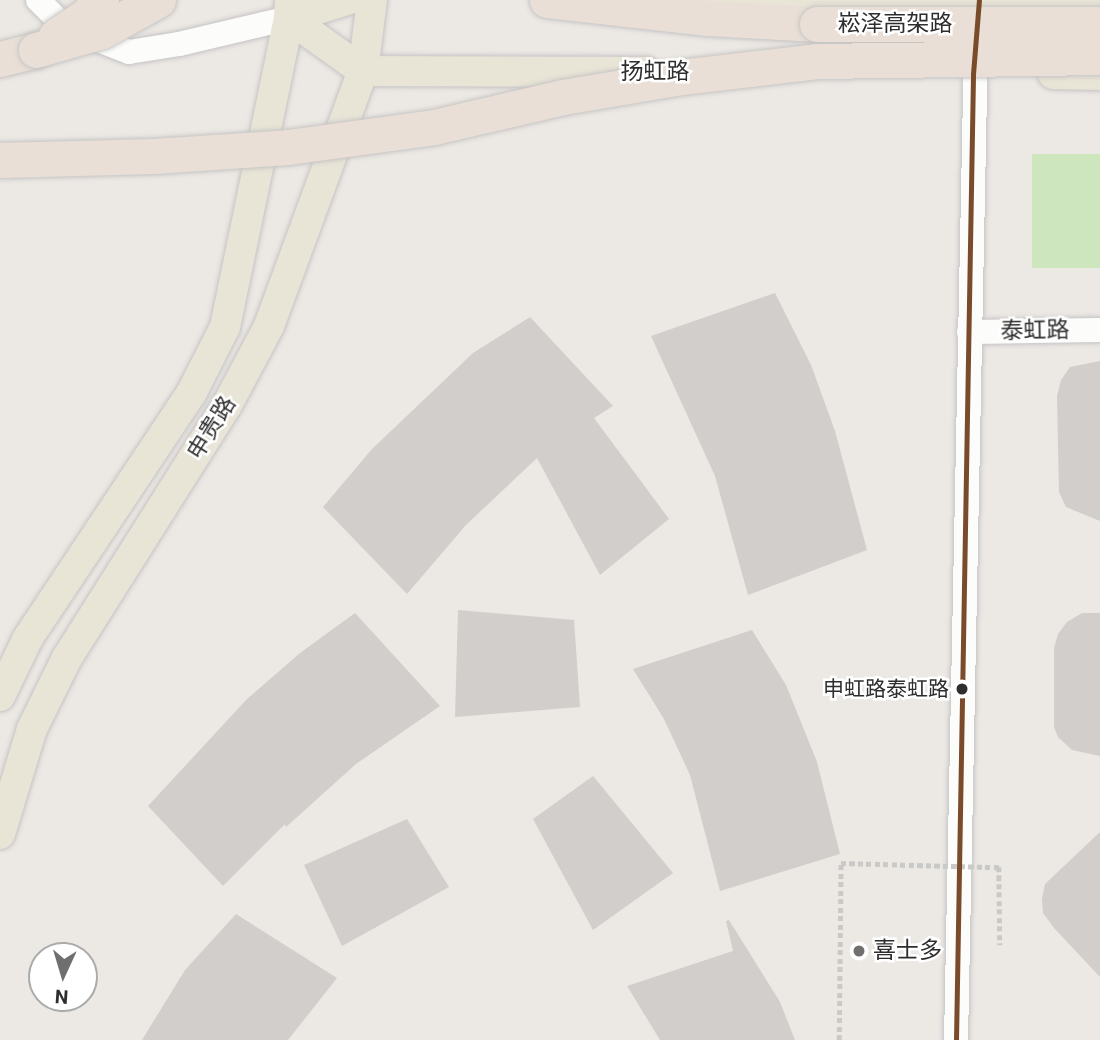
<!DOCTYPE html>
<html>
<head>
<meta charset="utf-8">
<style>
  body { margin:0 }
  #map { position:relative; width:1100px; height:1040px; overflow:hidden; background:#ece8e4; font-family:Roboto,"Noto Sans SC",sans-serif }
  div>[style] { position:absolute }
  .green>* { inset:0; background:#cee6be; transform-origin:0 0 }
  .building>* { inset:0; background:#d1cecb }
  .roads { filter:drop-shadow(0 0 2px #c5c4c5) drop-shadow(0 0 2px #c5c4c5) }
  .minor>* { height:24px; margin:-12px; padding:0 12px; transform-origin:12px; border-radius:12px; background:#fcfcfb }
  .major>* { height:30px; margin:-15px; padding:0 15px; transform-origin:15px; border-radius:15px; background:#e8e4d6 }
  .highway>* { height:35px; margin:-17.5px; padding:0 17.5px; transform-origin:17.5px; border-radius:17.5px; background:#eadfd6 }
  .path-bridge>* { height:4.5px; margin-top:-2.25px; transform-origin:0; background:repeating-linear-gradient(90deg,#c9c9c8 0 5px,transparent 0 8.5px) }
  .bridges { filter:drop-shadow(0 0 2px #c6c5c4) drop-shadow(0 0 2px #c6c5c4) }
  .highway-bridge>* { height:35px; margin:-17.5px; padding:0 17.5px; transform-origin:17.5px; border-radius:17.5px; background:#eadfd6 }
  .bus-1>* { height:5px; margin:-2.5px; padding:0 2.5px; transform-origin:2.5px; border-radius:2.5px; background:#7a4b2a }
  .dots>* { width:19px; height:19px; translate:-50% -50%; box-sizing:border-box; border:4px solid #fff; border-radius:50% }
  span { translate:-50% -50%; white-space:nowrap; text-align:center; line-height:1.15; -webkit-text-stroke:5px #fff; paint-order:stroke }
  .bus-label { font-size:21px; color:#2e2e2e }
  .right { translate:-100% -50%; text-align:right }
  .street-label { font-size:23px; color:#2e2e2e }
  .poi-label { font-size:23px; color:#2e2e2e }
  .left { translate:0 -50%; text-align:left }
  .north { position:absolute; left:28px; top:942px; width:70px; height:70px; box-sizing:border-box; background:#fff; border:2px solid #ababab; border-radius:50%; rotate:184deg; font-size:19px; font-weight:700; line-height:28px; text-align:center; color:#2e2e2e }
  .north::after { content:''; display:block; margin:auto; width:24px; height:32px; background:#706f6e; clip-path:polygon(50% 0,100% 100%,50% 72%,0 100%) }
</style>
</head>
<body>
<div id="map">
  <div class="green">
    <i style="left:1100px;top:154px;width:114px;height:68px;rotate:90deg"></i>
  </div>
  <div class="building">
    <i style="clip-path:polygon(775px 293px,811px 365px,835px 431px,867px 550px,748px 595px,715px 476px,651px 336px)"></i>
    <i style="clip-path:polygon(530px 317px,613px 406px,594px 418px,669px 519px,600px 575px,537px 458px,466px 525px,407px 594px,323px 507px,372px 449px,473px 353px)"></i>
    <i style="clip-path:polygon(1100px 361px,1100px 521px,1066px 507px,1059px 492px,1057px 396px,1061px 380px,1070px 367px)"></i>
    <i style="clip-path:polygon(458px 610px,574px 620px,580px 707px,455px 717px)"></i>
    <i style="clip-path:polygon(355px 613px,440px 706px,356px 764px,286px 827px,285px 824px,223px 886px,148px 806px,247px 699px,300px 653px)"></i>
    <i style="clip-path:polygon(1082px 613px,1100px 613px,1100px 756px,1072px 750px,1058px 737px,1054px 727px,1054px 648px,1058px 634px,1067px 622px)"></i>
    <i style="clip-path:polygon(752px 630px,786px 685px,817px 762px,840px 854px,720px 891px,690px 775px,664px 719px,633px 669px)"></i>
    <i style="clip-path:polygon(593px 776px,673px 873px,593px 930px,533px 819px)"></i>
    <i style="clip-path:polygon(407px 819px,449px 887px,342px 946px,304px 865px)"></i>
    <i style="clip-path:polygon(1100px 832px,1100px 977px,1054px 928px,1043px 913px,1042px 899px,1045px 884px)"></i>
    <i style="clip-path:polygon(236px 914px,337px 978px,288px 1040px,142px 1040px,185px 970px)"></i>
    <i style="clip-path:polygon(729px 920px,780px 1002px,795px 1040px,660px 1040px,627px 986px,733px 951px,726px 921px)"></i>
  </div>
  <div class="roads">
    <div class="minor">
      <i style="left:38px;top:0;width:38px;rotate:45deg"></i>
      <i style="left:65px;top:27px;width:69px;rotate:21.3deg"></i>
      <i style="left:129px;top:52px;width:51px;rotate:-9.1deg"></i>
      <i style="left:179px;top:44px;width:113px;rotate:-13.3deg"></i>
      <i style="left:969px;top:332px;width:131px;rotate:-0.9deg"></i>
      <i style="left:956px;top:1040px;width:997px;rotate:-88.85deg"></i>
    </div>
    <div class="major">
      <i style="left:701px;top:0;width:278px;rotate:1deg"></i>
      <i style="left:979px;top:5px;width:121px;rotate:-0.9deg"></i>
      <i style="left:289px;top:18px;width:91px;rotate:35.6deg"></i>
      <i style="left:363px;top:71px;width:283px;rotate:0.2deg"></i>
      <i style="left:289px;top:18px;width:61px;rotate:-17.2deg"></i>
      <i style="left:1053px;top:74px;width:47px;rotate:1.2deg"></i>
      <i style="left:0;top:696px;width:64px;rotate:-64.2deg"></i>
      <i style="left:28px;top:638px;width:293px;rotate:-56.3deg"></i>
      <i style="left:191px;top:394px;width:75px;rotate:-63.1deg"></i>
      <i style="left:225px;top:327px;width:316px;rotate:-78.3deg"></i>
      <i style="left:289px;top:18px;width:18px;rotate:-87deg"></i>
      <i style="left:0;top:834px;width:110px;rotate:-73.1deg"></i>
      <i style="left:32px;top:729px;width:79px;rotate:-63.8deg"></i>
      <i style="left:67px;top:658px;width:299px;rotate:-57.7deg"></i>
      <i style="left:227px;top:405px;width:89px;rotate:-62deg"></i>
      <i style="left:269px;top:326px;width:272px;rotate:-69.8deg"></i>
      <i style="left:363px;top:71px;width:72px;rotate:-82.8deg"></i>
    </div>
    <div class="highway">
      <i style="left:547px;top:0;width:162px;rotate:6.4deg"></i>
      <i style="left:708px;top:18px;width:109px;rotate:3.2deg"></i>
      <i style="left:0;top:59px;width:37px;rotate:-14deg"></i>
    </div>
  </div>
  <div class="path-bridge">
    <i style="left:839px;top:1040px;width:177px;rotate:-89.4deg"></i>
    <i style="left:841px;top:863px;width:158px;rotate:1.5deg"></i>
    <i style="left:999px;top:867px;width:78px;rotate:89.3deg"></i>
  </div>
  <div class="bridges">
    <div class="highway-bridge">
      <i style="left:817px;top:24px;width:283px"></i>
      <i style="left:56px;top:36px;width:36px;rotate:-34deg"></i>
      <i style="left:86px;top:16px;width:22px;rotate:-47deg"></i>
      <i style="left:36px;top:50px;width:69px;rotate:-16.1deg"></i>
      <i style="left:102px;top:31px;width:64px;rotate:-29deg"></i>
      <i style="left:0;top:160px;width:154px;rotate:-1.5deg"></i>
      <i style="left:154px;top:156px;width:134px;rotate:-3.8deg"></i>
      <i style="left:288px;top:147px;width:147px;rotate:-7.8deg"></i>
      <i style="left:434px;top:127px;width:132px;rotate:-13.1deg"></i>
      <i style="left:563px;top:97px;width:120px;rotate:-9.6deg"></i>
      <i style="left:681px;top:77px;width:137px;rotate:-6.7deg"></i>
      <i style="left:817px;top:61px;width:283px;rotate:-0.8deg"></i>
    </div>
  </div>
  <div class="bus-1">
    <i style="left:956px;top:1040px;width:966px;rotate:-88.99deg"></i>
    <i style="left:973px;top:74px;width:74px;rotate:-85.4deg"></i>
  </div>
  <div class="dots">
    <i style="left:962px;top:689px;background:#2e2e2e"></i>
    <i style="left:859px;top:951px;background:#706f6e"></i>
  </div>
  <div class="bus-label">
    <span class="right" style="left:949px;top:689px">申虹路泰虹路</span>
  </div>
  <div class="street-label">
    <span style="left:895px;top:24px">崧泽高架路</span>
    <span style="left:655px;top:72px">扬虹路</span>
    <span style="left:1035px;top:331px;rotate:-1deg">泰虹路</span>
    <span style="left:212px;top:428px;rotate:-58deg">申贵路</span>
  </div>
  <div class="poi-label">
    <span class="left" style="left:873px;top:951px">喜士多</span>
  </div>
  <div class="north">N</div>
</div>
</body>
</html>
